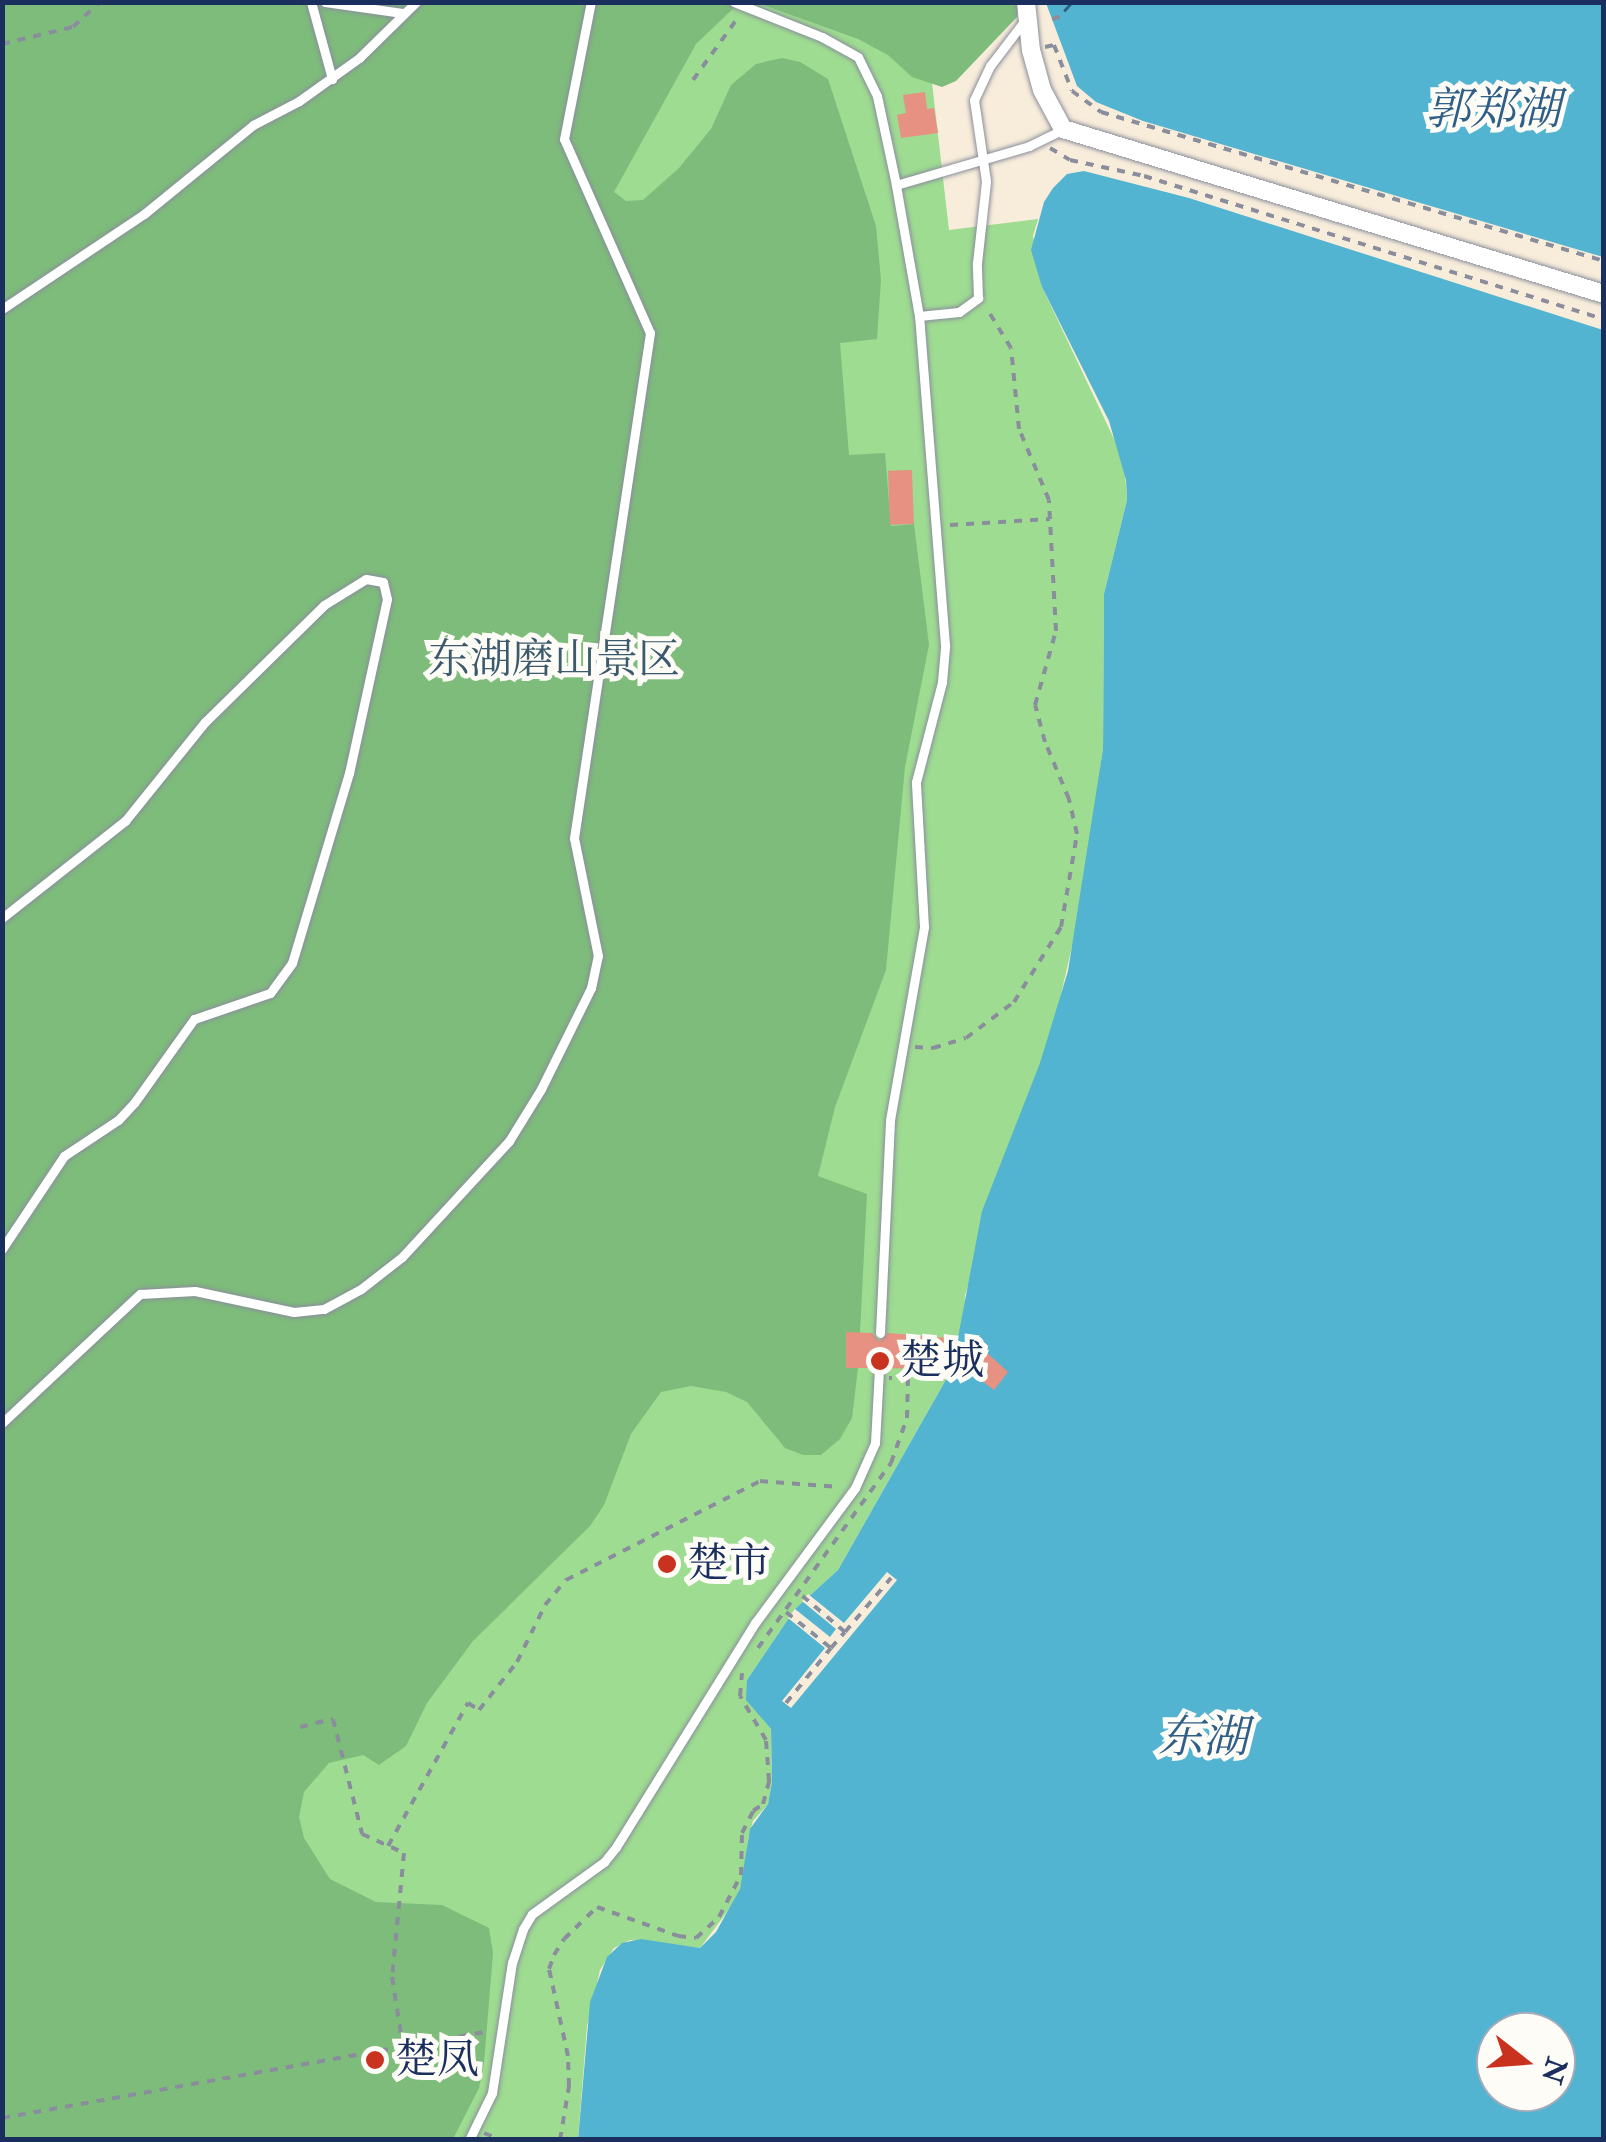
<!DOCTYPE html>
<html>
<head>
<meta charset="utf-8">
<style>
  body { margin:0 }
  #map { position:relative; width:1606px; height:2142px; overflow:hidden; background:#f8eddb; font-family:"IM FELL Double Pica","Noto Serif SC",serif }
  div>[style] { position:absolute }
  .green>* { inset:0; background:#9edc91 }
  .forest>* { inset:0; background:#7ebc7b }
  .water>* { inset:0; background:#53b4d1 }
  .pier>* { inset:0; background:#f8eddb }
  .ferry>* { height:2.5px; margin-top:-1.25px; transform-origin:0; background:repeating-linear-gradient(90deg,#2f5e86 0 12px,transparent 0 22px) }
  .building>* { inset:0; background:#e79182; transform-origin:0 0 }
  .path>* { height:4px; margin-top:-2px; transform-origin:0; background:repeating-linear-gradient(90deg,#8a8e9c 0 8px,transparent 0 16px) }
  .roads { filter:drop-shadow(0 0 2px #8a8e9c) drop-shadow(0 0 2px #8a8e9c) }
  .lane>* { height:9px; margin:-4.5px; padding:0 4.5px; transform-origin:4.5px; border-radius:4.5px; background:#fff }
  .street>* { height:18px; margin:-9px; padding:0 9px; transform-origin:9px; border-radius:9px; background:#fff }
  .dots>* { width:28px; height:28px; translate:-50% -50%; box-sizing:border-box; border:5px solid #fdfcf7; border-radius:50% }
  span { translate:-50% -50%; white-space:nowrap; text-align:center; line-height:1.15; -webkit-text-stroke:10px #fdfcf7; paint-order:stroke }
  .park-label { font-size:42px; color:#3c5a6b }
  .poi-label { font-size:42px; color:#1b2f5e }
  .left { translate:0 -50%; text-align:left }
  .water-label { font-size:45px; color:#2f5e86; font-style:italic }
  .frame { position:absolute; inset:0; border:5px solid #1b2f5e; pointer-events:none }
  .north { position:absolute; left:1476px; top:2012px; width:100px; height:100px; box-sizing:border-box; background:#fdfcf7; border:2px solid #a3aaba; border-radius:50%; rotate:107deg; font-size:28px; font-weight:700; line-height:40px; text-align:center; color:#1b2f5e }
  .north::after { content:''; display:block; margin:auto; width:35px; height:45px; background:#c8321e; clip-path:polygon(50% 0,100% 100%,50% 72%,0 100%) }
</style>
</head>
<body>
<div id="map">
  <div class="green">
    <i style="clip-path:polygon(3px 3px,871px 3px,928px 48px,949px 230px,1038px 219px,1033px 236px,1042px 287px,1124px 460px,1127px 500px,1104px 594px,1103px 749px,1079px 916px,1055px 1020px,965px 1295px,964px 1325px,952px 1369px,838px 1570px,795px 1609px,747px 1680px,750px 1704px,771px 1729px,772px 1782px,768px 1804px,753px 1821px,748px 1839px,744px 1877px,736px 1900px,700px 1948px,630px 1940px,614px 1948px,600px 1970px,587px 2026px,578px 2139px,3px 2140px)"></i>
  </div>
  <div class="forest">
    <i style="clip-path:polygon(3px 3px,739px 3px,696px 44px,614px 192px,626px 201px,643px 200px,679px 168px,711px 129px,731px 85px,756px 64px,782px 58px,800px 62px,828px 79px,876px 226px,881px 280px,877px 339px,840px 343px,849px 455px,885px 453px,891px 526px,914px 524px,929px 645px,905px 767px,886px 970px,835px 1107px,818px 1176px,867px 1194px,860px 1333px,846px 1367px,858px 1368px,852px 1418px,840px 1439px,821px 1455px,803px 1455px,785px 1448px,747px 1402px,726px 1392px,691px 1386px,661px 1392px,631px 1434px,604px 1505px,590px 1526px,473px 1641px,427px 1703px,406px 1746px,379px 1765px,363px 1755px,329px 1763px,304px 1792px,299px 1817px,304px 1838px,330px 1879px,376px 1902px,442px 1905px,489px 1928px,493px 1953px,484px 2063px,479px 2088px,453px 2139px,3px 2140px)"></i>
    <i style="clip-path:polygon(758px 3px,1019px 3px,1017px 17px,956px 81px,942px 87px,912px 77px,888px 55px,858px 39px)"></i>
  </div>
  <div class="water">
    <i style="clip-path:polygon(1046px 3px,1603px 3px,1603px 257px,1143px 121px,1096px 102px,1077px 86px)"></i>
    <i style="clip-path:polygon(evenodd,1084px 171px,1189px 198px,1603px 330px,1603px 2139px,578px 2140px,590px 2002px,607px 1957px,622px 1943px,641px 1939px,700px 1948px,716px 1932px,740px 1889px,750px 1829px,768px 1804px,772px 1782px,771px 1729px,746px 1700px,747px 1680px,795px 1609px,838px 1570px,952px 1369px,982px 1211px,1040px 1063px,1068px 971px,1103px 749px,1104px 594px,1127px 500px,1126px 480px,1109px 421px,1042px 287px,1031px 250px,1044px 202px,1053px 188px,1067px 174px,1084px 171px,1496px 2032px,1556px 2032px,1556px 2092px,1496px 2092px,1496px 2032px)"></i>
  </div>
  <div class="pier">
    <i style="clip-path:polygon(887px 1572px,897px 1580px,791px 1708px,782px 1701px,825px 1648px,788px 1618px,795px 1609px,830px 1637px,836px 1629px,802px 1601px,808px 1594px,844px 1623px)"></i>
  </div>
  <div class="ferry">
    <i style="left:1064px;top:11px;width:12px;rotate:-48deg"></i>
  </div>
  <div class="building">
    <i style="clip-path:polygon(925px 92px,927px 109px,934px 108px,938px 133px,901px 138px,897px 115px,906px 113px,903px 95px)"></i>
    <i style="left:912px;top:470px;width:54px;height:24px;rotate:88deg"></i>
    <i style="clip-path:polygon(846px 1332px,872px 1333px,879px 1341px,888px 1333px,951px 1338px,985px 1351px,1008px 1372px,994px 1390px,978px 1378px,984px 1369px,943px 1354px,915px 1355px,915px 1369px,887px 1368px,878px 1360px,871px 1368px,846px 1368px)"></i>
  </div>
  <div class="path">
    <i style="left:1052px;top:19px;width:13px;rotate:-18deg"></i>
    <i style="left:2px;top:44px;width:73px;rotate:-13.5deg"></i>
    <i style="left:73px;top:27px;width:37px;rotate:-43deg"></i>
    <i style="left:1045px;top:47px;width:9px;rotate:-13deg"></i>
    <i style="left:1054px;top:45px;width:49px;rotate:68.6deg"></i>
    <i style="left:1072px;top:91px;width:36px;rotate:36deg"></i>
    <i style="left:1101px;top:112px;width:525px;rotate:16.5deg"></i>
    <i style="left:693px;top:80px;width:75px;rotate:-54.2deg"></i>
    <i style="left:1050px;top:148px;width:23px;rotate:31deg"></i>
    <i style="left:1070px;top:160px;width:76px;rotate:12.2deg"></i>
    <i style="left:1144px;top:176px;width:482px;rotate:17.3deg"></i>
    <i style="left:950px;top:525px;width:100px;rotate:-3.4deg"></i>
    <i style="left:915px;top:1047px;width:18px;rotate:3deg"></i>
    <i style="left:933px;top:1048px;width:34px;rotate:-17deg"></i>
    <i style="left:966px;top:1038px;width:60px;rotate:-36.9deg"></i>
    <i style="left:1014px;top:1002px;width:89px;rotate:-57.9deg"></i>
    <i style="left:1061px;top:927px;width:94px;rotate:-80.2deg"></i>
    <i style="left:1077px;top:834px;width:36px;rotate:-103deg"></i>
    <i style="left:1069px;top:799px;width:62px;rotate:-112.8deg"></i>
    <i style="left:1045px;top:742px;width:38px;rotate:-105deg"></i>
    <i style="left:1035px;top:705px;width:77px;rotate:-74.2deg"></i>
    <i style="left:1056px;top:631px;width:131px;rotate:-93.1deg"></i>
    <i style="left:1049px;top:500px;width:77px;rotate:-112.9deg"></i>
    <i style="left:1019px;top:429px;width:81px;rotate:-95.6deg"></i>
    <i style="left:1011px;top:348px;width:46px;rotate:-121.6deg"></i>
    <i style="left:786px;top:1612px;width:58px;rotate:38.7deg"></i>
    <i style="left:831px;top:1648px;width:21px;rotate:-49deg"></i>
    <i style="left:845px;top:1632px;width:60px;rotate:-139.7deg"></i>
    <i style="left:845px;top:1632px;width:71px;rotate:-49.6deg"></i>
    <i style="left:758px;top:1648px;width:228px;rotate:-54.3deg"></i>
    <i style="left:891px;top:1463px;width:48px;rotate:-70.4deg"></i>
    <i style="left:907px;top:1418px;width:40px;rotate:-88.6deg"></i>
    <i style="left:908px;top:1378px;width:19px;rotate:180deg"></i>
    <i style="left:786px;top:1703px;width:71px;rotate:-50.7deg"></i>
    <i style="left:300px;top:1727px;width:34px;rotate:-14deg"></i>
    <i style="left:333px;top:1719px;width:119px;rotate:75.8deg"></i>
    <i style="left:362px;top:1834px;width:46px;rotate:24.3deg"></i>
    <i style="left:404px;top:1853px;width:125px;rotate:95.5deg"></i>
    <i style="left:392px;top:1977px;width:71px;rotate:81.1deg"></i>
    <i style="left:388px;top:1846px;width:164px;rotate:-60.8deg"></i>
    <i style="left:468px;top:1703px;width:13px;rotate:32deg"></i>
    <i style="left:479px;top:1710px;width:61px;rotate:-51.6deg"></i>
    <i style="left:517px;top:1662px;width:64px;rotate:-63.8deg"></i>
    <i style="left:545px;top:1605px;width:33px;rotate:-50deg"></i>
    <i style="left:566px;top:1580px;width:218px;rotate:-27deg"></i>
    <i style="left:760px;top:1481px;width:80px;rotate:4.3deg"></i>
    <i style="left:2px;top:2118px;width:493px;rotate:-10.1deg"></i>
    <i style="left:484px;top:2133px;width:18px;rotate:22deg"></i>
    <i style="left:560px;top:2140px;width:55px;rotate:-80.5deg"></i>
    <i style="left:569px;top:2086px;width:30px;rotate:-92deg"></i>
    <i style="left:568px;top:2056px;width:89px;rotate:-102.3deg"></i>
    <i style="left:549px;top:1969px;width:15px;rotate:-70deg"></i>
    <i style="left:554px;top:1955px;width:19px;rotate:-58deg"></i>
    <i style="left:564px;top:1939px;width:46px;rotate:-44.1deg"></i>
    <i style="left:597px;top:1907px;width:86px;rotate:19.7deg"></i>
    <i style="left:678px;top:1936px;width:18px;rotate:6deg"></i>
    <i style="left:696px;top:1938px;width:31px;rotate:-42deg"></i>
    <i style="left:719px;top:1917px;width:47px;rotate:-62.4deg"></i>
    <i style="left:741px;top:1875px;width:42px;rotate:-88.6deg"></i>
    <i style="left:742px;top:1833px;width:25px;rotate:-63deg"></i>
    <i style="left:753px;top:1811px;width:12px;rotate:-35deg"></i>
    <i style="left:763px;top:1804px;width:24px;rotate:-75deg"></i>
    <i style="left:769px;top:1781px;width:41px;rotate:-94.2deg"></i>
    <i style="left:766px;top:1740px;width:51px;rotate:-120.6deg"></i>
    <i style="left:740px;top:1696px;width:23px;rotate:-85deg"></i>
  </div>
  <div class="roads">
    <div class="lane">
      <i style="left:311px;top:2px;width:80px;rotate:74.7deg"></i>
      <i style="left:325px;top:2px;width:78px;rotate:8.1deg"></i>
      <i style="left:734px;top:2px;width:95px;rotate:21.7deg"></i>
      <i style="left:822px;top:37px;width:41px;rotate:29.1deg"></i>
      <i style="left:858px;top:57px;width:43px;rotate:64deg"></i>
      <i style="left:877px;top:96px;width:91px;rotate:77.9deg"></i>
      <i style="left:896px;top:185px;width:139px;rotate:-16.3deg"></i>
      <i style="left:1029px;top:146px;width:37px;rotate:-26deg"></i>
      <i style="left:2px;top:309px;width:171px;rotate:-33.8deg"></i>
      <i style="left:144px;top:214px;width:141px;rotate:-39.2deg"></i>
      <i style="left:253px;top:125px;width:52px;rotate:-27.6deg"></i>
      <i style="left:299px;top:101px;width:74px;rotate:-35.6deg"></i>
      <i style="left:359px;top:58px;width:80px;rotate:-44.5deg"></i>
      <i style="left:919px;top:316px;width:40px;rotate:-5.7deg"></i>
      <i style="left:959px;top:312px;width:24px;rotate:-36deg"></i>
      <i style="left:978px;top:298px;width:35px;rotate:-92deg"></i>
      <i style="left:977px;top:263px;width:82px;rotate:-83.7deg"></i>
      <i style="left:986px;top:181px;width:82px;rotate:-98.4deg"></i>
      <i style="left:974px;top:100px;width:38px;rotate:-65deg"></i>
      <i style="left:990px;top:66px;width:58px;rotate:-52.7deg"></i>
      <i style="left:2px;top:918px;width:157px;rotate:-38.3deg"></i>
      <i style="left:125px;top:821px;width:127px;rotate:-51.1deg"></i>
      <i style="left:205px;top:722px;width:167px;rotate:-44.5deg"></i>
      <i style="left:324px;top:605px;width:49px;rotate:-31.8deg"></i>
      <i style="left:366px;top:579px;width:17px;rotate:10deg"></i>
      <i style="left:383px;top:582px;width:17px;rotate:77deg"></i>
      <i style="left:387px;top:599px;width:178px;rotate:102.3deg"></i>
      <i style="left:349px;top:773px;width:198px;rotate:106.7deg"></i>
      <i style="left:292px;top:963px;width:37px;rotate:126deg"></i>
      <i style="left:270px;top:993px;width:80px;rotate:161.1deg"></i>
      <i style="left:194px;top:1019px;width:103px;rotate:125.5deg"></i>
      <i style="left:134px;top:1103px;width:23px;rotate:133deg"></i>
      <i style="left:118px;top:1120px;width:65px;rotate:146.3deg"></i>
      <i style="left:64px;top:1156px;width:112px;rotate:123.7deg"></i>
      <i style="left:880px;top:1333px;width:213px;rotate:-87.3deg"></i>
      <i style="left:890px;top:1120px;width:196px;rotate:-80deg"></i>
      <i style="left:924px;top:927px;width:145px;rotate:-93.2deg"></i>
      <i style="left:916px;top:782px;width:103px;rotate:-75.4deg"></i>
      <i style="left:942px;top:682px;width:37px;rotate:-85deg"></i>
      <i style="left:945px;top:645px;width:330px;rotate:-94.5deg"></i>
      <i style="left:919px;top:316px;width:133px;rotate:-100deg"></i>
      <i style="left:2px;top:1423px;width:189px;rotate:-43.1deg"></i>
      <i style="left:140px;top:1294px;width:55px;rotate:-3.1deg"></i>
      <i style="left:195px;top:1291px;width:101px;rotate:12deg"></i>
      <i style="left:294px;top:1312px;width:30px;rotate:-6deg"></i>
      <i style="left:324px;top:1309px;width:42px;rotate:-28.4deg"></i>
      <i style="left:361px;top:1289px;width:52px;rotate:-38deg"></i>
      <i style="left:402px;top:1257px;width:158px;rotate:-47.3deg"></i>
      <i style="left:509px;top:1141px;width:61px;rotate:-58.4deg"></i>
      <i style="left:541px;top:1089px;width:113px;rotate:-63.7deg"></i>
      <i style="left:591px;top:988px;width:33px;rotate:-78deg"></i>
      <i style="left:598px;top:956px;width:120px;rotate:-101.5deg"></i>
      <i style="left:574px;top:838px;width:511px;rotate:-81.44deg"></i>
      <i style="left:650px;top:333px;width:212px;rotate:-113.9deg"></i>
      <i style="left:564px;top:139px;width:140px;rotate:-78.9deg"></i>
      <i style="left:469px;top:2140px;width:52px;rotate:-63.9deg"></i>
      <i style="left:492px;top:2093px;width:132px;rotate:-81.3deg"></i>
      <i style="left:512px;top:1963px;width:36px;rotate:-72deg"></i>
      <i style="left:523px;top:1929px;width:17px;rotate:-59deg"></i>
      <i style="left:532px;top:1914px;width:89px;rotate:-35.8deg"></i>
      <i style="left:604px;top:1862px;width:19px;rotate:-51deg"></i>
      <i style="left:616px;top:1847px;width:264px;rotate:-58.2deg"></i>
      <i style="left:755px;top:1623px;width:168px;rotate:-53.5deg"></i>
      <i style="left:855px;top:1488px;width:49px;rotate:-66deg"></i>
      <i style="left:875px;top:1443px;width:75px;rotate:-86.9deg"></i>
    </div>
    <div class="street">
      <i style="left:1026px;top:2px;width:48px;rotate:84.1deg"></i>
      <i style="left:1031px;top:50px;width:41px;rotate:74.6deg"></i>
      <i style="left:1042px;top:90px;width:44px;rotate:61.7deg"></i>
      <i style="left:1063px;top:129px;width:566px;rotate:16.96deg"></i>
    </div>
  </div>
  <div class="dots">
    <i style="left:880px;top:1361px;background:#c8321e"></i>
    <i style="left:667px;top:1564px;background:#c8321e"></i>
    <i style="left:375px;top:2060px;background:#c8321e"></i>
  </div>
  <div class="park-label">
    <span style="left:554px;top:660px">东湖磨山景区</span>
  </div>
  <div class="poi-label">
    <span class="left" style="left:900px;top:1361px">楚城</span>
    <span class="left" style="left:687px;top:1564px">楚市</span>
    <span class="left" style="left:395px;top:2060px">楚凤</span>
  </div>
  <div class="water-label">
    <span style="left:1493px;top:111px">郭郑湖</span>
    <span style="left:1203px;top:1739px">东湖</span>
  </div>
  <div class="frame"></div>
  <div class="north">N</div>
</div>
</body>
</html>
